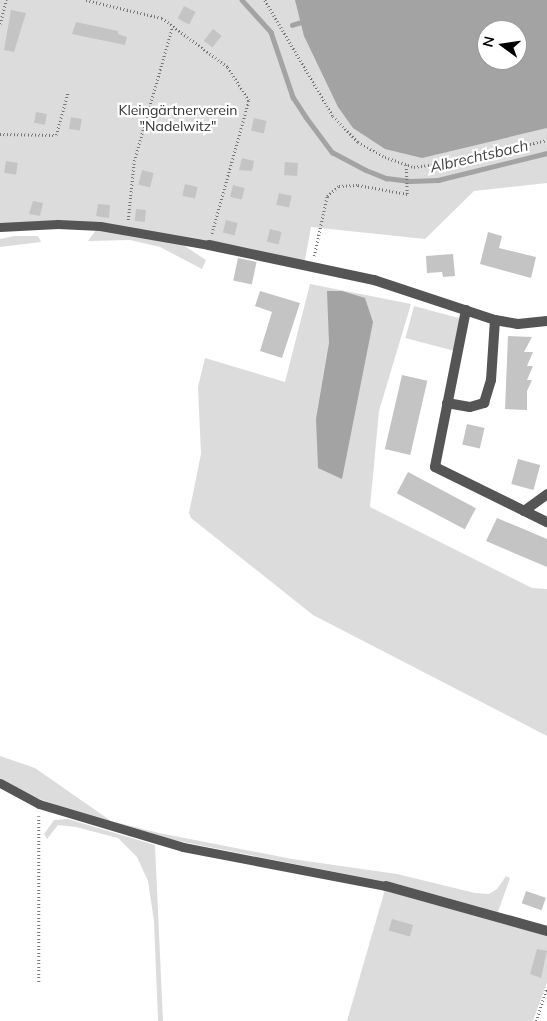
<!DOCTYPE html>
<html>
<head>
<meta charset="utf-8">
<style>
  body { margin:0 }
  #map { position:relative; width:547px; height:1021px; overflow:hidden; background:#fff; font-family:Mulish,sans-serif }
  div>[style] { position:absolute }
  .green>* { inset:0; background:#dcdcdc; transform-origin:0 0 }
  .water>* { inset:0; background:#a3a3a3 }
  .stream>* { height:4.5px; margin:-2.25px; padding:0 2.25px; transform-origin:2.25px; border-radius:2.25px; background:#a3a3a3 }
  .building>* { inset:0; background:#c4c4c4; transform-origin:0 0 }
  .path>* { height:2.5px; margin-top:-1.25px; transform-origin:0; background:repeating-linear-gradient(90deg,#777 0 1px,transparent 0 3.5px) }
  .service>* { height:9px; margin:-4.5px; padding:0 4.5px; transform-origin:4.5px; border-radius:4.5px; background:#555 }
  .minor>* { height:10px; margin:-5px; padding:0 5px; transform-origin:5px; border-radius:5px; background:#555 }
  span { translate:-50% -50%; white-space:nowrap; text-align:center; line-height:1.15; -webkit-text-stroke:4.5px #fff; paint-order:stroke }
  .park-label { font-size:14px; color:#333 }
  .water-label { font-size:15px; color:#444; font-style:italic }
  .north { position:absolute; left:477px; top:20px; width:50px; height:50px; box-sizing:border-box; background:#fff; border:1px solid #999; border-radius:50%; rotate:284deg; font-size:14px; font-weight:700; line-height:20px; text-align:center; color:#000 }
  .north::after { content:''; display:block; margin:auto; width:18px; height:22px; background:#000; clip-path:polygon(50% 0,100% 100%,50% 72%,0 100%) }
</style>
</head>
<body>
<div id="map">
  <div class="green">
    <i style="clip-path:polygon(evenodd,0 0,547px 0,547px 183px,474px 191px,425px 239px,311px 227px,304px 265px,128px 228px,0 227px,0 0,487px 30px,517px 30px,517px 60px,487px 60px,487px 30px)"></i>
    <i style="clip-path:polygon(96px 230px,180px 243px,206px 260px,202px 269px,160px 247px,130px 240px,88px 241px)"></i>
    <i style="clip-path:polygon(14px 236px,38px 236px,41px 242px,0 247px,0 239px)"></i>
    <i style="clip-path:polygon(310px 284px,411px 304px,379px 411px,370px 507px,532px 588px,547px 589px,547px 736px,313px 615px,191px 518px,189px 513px,201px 454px,198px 387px,205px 358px,285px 382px)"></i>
    <i style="left:414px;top:306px;width:50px;height:33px;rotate:15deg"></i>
    <i style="clip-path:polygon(0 756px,35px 768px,111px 821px,159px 833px,292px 859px,397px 874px,475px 893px,489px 894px,497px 889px,506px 876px,510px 878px,498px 912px,397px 884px,163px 838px,106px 823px,28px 795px,0 781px)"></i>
    <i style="clip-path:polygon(68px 819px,155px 845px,163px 1021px,158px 1021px,154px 921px,148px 881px,137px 857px,118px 838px,76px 827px,58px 825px,47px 839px,44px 834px,54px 820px)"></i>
    <i style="clip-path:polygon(386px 886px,547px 931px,547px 982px,533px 1021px,347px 1021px)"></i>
  </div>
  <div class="water">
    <i style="clip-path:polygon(evenodd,295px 0,547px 0,547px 128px,422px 158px,385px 149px,353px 128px,338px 107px,304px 36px,295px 0,487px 30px,517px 30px,517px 60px,487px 60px,487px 30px)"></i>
    <i style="clip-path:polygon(327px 291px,342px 291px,365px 298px,373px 322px,342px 479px,318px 468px,316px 419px,329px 343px)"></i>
  </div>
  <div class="stream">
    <i style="left:242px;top:0;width:43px;rotate:47.8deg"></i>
    <i style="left:271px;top:32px;width:69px;rotate:71.3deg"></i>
    <i style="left:293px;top:97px;width:24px;rotate:57deg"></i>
    <i style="left:306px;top:117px;width:44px;rotate:53.4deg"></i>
    <i style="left:332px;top:152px;width:38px;rotate:28deg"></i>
    <i style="left:366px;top:170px;width:22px;rotate:22deg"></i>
    <i style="left:386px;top:178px;width:24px;rotate:7deg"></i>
    <i style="left:410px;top:181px;width:28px;rotate:-2deg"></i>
    <i style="left:438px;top:180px;width:112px;rotate:-13.9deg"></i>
    <i style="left:292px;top:25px;width:9px;rotate:-18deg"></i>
  </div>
  <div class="building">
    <i style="left:184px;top:6px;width:13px;height:14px;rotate:27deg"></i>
    <i style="clip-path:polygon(11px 10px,26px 13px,14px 52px,4px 50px)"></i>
    <i style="clip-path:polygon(76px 22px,118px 31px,118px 34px,127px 37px,125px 45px,72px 34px)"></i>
    <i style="left:213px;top:29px;width:11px;height:15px;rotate:38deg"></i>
    <i style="left:36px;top:112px;width:11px;height:11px;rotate:10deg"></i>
    <i style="left:71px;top:117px;width:11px;height:12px;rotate:10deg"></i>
    <i style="left:254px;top:118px;width:13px;height:13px;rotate:13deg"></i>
    <i style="clip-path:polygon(242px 158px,254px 161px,252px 171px,239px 170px)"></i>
    <i style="left:6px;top:161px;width:12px;height:12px;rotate:9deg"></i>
    <i style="left:285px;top:162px;width:13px;height:13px;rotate:4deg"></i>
    <i style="left:142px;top:170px;width:12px;height:15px;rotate:14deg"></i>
    <i style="left:185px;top:184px;width:13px;height:12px;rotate:13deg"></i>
    <i style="left:233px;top:185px;width:12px;height:12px;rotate:14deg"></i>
    <i style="left:279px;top:193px;width:13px;height:12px;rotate:13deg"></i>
    <i style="clip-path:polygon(33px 201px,43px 203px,40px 216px,29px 214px)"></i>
    <i style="clip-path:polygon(98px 204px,110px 205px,109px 218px,96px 216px)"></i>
    <i style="left:136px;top:209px;width:10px;height:12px;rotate:6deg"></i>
    <i style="left:226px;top:220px;width:12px;height:13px;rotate:14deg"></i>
    <i style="left:270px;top:229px;width:12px;height:13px;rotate:14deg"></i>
    <i style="clip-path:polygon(488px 232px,502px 236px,499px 248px,536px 257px,531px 278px,480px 264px)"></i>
    <i style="clip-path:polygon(453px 254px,455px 276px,443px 277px,442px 272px,427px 273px,426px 256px)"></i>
    <i style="left:238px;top:258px;width:19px;height:23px;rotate:12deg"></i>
    <i style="clip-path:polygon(260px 291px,300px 303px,282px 358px,260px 351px,272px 312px,255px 306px)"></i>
    <i style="clip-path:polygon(508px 336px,532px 337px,524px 352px,533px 352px,527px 366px,533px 366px,527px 380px,532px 380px,527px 391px,527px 410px,505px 409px)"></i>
    <i style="left:402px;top:375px;width:26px;height:76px;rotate:13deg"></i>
    <i style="left:467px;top:424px;width:18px;height:21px;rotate:13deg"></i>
    <i style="left:518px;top:459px;width:23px;height:26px;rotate:15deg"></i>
    <i style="left:408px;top:472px;width:77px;height:24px;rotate:28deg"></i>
    <i style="clip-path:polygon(497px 518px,547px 539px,547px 567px,486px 541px)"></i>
    <i style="left:526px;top:891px;width:21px;height:13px;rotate:19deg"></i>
    <i style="left:392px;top:919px;width:22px;height:12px;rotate:16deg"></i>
    <i style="clip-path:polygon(537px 949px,547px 951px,541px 978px,530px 974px)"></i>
  </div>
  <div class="path">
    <i style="left:86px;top:0;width:78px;rotate:13.3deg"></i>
    <i style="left:162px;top:18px;width:82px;rotate:36.6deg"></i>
    <i style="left:228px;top:67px;width:40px;rotate:58deg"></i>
    <i style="left:249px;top:101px;width:138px;rotate:105.5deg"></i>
    <i style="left:265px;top:0;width:134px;rotate:59.6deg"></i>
    <i style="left:333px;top:116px;width:36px;rotate:46deg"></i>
    <i style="left:358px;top:142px;width:31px;rotate:29deg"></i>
    <i style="left:385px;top:157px;width:31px;rotate:19deg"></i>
    <i style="left:414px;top:167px;width:34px;rotate:-7deg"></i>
    <i style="left:448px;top:163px;width:102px;rotate:-13.1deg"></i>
    <i style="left:0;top:24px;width:25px;rotate:-76deg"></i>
    <i style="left:0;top:134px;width:56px;rotate:1deg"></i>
    <i style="left:56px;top:135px;width:45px;rotate:-74.4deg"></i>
    <i style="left:128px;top:220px;width:59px;rotate:-84.2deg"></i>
    <i style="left:134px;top:161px;width:138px;rotate:-74.1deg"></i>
    <i style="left:314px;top:256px;width:61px;rotate:-77.8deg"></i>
    <i style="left:327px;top:196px;width:16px;rotate:-40deg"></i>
    <i style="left:339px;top:186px;width:19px;rotate:-3deg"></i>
    <i style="left:358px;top:185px;width:50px;rotate:10.4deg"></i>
    <i style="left:407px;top:194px;width:29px;rotate:-92deg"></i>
    <i style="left:39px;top:816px;width:167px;rotate:90deg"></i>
    <i style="left:536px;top:1021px;width:35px;rotate:-72deg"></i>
  </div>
  <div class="service">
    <i style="left:0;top:227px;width:58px;rotate:-3deg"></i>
    <i style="left:58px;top:224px;width:42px;rotate:2.7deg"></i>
    <i style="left:100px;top:226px;width:111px;rotate:9.9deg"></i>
    <i style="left:0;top:783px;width:44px;rotate:28.3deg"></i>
    <i style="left:39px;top:804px;width:150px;rotate:16.6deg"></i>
    <i style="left:183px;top:847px;width:207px;rotate:10.9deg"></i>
  </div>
  <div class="minor">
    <i style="left:209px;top:245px;width:169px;rotate:12deg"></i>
    <i style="left:374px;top:280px;width:127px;rotate:18.3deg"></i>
    <i style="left:495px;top:320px;width:23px;rotate:10deg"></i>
    <i style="left:518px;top:324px;width:29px;rotate:-6deg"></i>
    <i style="left:466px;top:310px;width:160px;rotate:101.2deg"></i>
    <i style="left:435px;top:467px;width:125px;rotate:26.2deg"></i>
    <i style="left:447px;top:403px;width:23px;rotate:10deg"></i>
    <i style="left:470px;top:407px;width:15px;rotate:-16deg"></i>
    <i style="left:484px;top:403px;width:24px;rotate:-73deg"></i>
    <i style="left:491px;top:380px;width:60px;rotate:-86.2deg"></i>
    <i style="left:524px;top:511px;width:29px;rotate:-36deg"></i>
    <i style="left:386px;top:886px;width:167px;rotate:15.6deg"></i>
  </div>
  <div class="park-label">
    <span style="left:178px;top:118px">Kleingärtnerverein<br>"Nadelwitz"</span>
  </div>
  <div class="water-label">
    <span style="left:479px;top:156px;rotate:-13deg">Albrechtsbach</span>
  </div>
  <div class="north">N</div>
</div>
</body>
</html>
